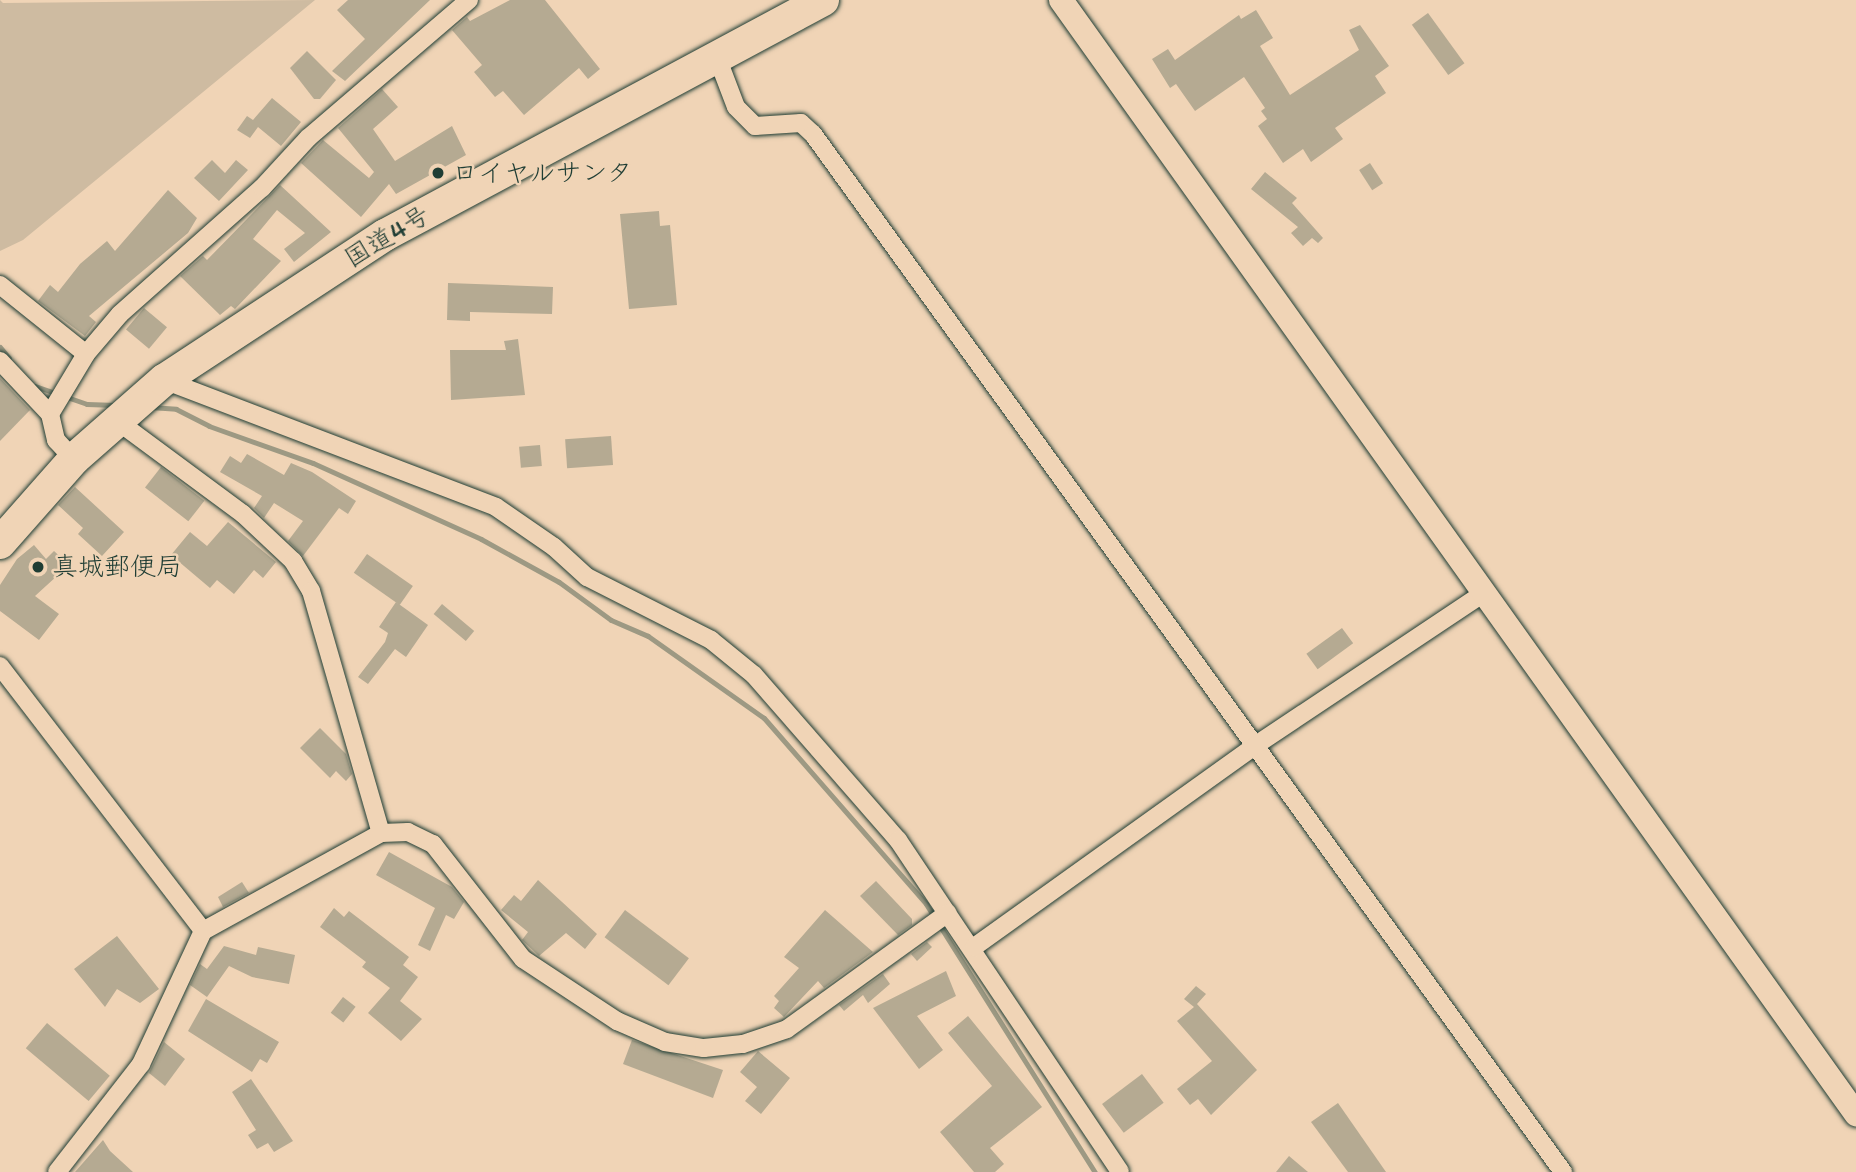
<!DOCTYPE html>
<html>
<head>
<meta charset="utf-8">
<style>
  body { margin:0 }
  #map { position:relative; width:1856px; height:1172px; overflow:hidden; background:#f0d4b6; font-family:Itim,"Klee One",sans-serif }
  div>[style] { position:absolute }
  .green>* { inset:0; background:#cebba1 }
  .stream>* { height:5px; margin:-2.5px; padding:0 2.5px; transform-origin:2.5px; border-radius:2.5px; background:#9d9983 }
  .building>* { inset:0; background:#b5aa92; transform-origin:0 0 }
  .roads { filter:drop-shadow(0 0 2px #1f3d34) drop-shadow(0 0 2px #1f3d34) }
  .street>* { height:18px; margin:-9px; padding:0 9px; transform-origin:9px; border-radius:9px; background:#f0d4b6 }
  .secondary>* { height:24px; margin:-12px; padding:0 12px; transform-origin:12px; border-radius:12px; background:#f0d4b6 }
  .highway>* { height:32px; margin:-16px; padding:0 16px; transform-origin:16px; border-radius:16px; background:#f0d4b6 }
  .dots>* { width:19px; height:19px; translate:-50% -50%; box-sizing:border-box; border:4px solid #f0d4b6; border-radius:50% }
  span { translate:-50% -50%; white-space:nowrap; text-align:center; line-height:1.15; -webkit-text-stroke:5px #f0d4b6; paint-order:stroke }
  .poi-label { font-size:26px; color:#1f3d34 }
  .left { translate:0 -50%; text-align:left }
  .street-label { font-size:26px; color:#1f3d34 }
</style>
</head>
<body>
<div id="map">
  <div class="green">
    <i style="clip-path:polygon(0 0,3px 3px,315px 0,23px 240px,0 251px)"></i>
  </div>
  <div class="stream">
    <i style="left:0;top:347px;width:14px;rotate:51deg"></i>
    <i style="left:35px;top:386px;width:55px;rotate:19.1deg"></i>
    <i style="left:87px;top:404px;width:29px;rotate:2deg"></i>
    <i style="left:150px;top:407px;width:26px;rotate:4deg"></i>
    <i style="left:176px;top:409px;width:37px;rotate:27deg"></i>
    <i style="left:209px;top:426px;width:110px;rotate:19.6deg"></i>
    <i style="left:313px;top:463px;width:184px;rotate:24.3deg"></i>
    <i style="left:481px;top:539px;width:89px;rotate:28.9deg"></i>
    <i style="left:559px;top:582px;width:64px;rotate:36.2deg"></i>
    <i style="left:611px;top:620px;width:40px;rotate:23.4deg"></i>
    <i style="left:648px;top:636px;width:142px;rotate:35.3deg"></i>
    <i style="left:764px;top:718px;width:247px;rotate:48.9deg"></i>
    <i style="left:926px;top:904px;width:317px;rotate:57.8deg"></i>
  </div>
  <div class="building">
    <i style="clip-path:polygon(348px 0,430px 0,345px 81px,332px 71px,365px 39px,337px 10px)"></i>
    <i style="clip-path:polygon(510px 0,545px 0,600px 69px,588px 79px,579px 68px,524px 115px,503px 91px,495px 97px,474px 72px,482px 65px,452px 30px,467px 17px,470px 21px)"></i>
    <i style="clip-path:polygon(1256px 10px,1273px 38px,1260px 46px,1290px 95px,1359px 50px,1349px 30px,1360px 25px,1389px 66px,1375px 76px,1386px 93px,1335px 128px,1343px 139px,1311px 162px,1303px 149px,1283px 163px,1258px 126px,1267px 119px,1261px 111px,1265px 108px,1244px 77px,1195px 111px,1176px 84px,1170px 88px,1152px 59px,1168px 49px,1175px 60px,1239px 15px,1241px 19px)"></i>
    <i style="left:1428px;top:13px;width:62px;height:20px;rotate:54deg"></i>
    <i style="clip-path:polygon(307px 51px,336px 80px,320px 99px,314px 99px,290px 68px)"></i>
    <i style="clip-path:polygon(382px 89px,398px 107px,373px 129px,395px 161px,452px 126px,466px 155px,396px 194px,389px 184px,361px 217px,301px 163px,323px 140px,369px 178px,374px 172px,338px 128px)"></i>
    <i style="clip-path:polygon(272px 98px,301px 122px,281px 146px,258px 127px,250px 138px,237px 130px,247px 116px,253px 120px)"></i>
    <i style="clip-path:polygon(212px 160px,225px 173px,236px 160px,248px 170px,219px 201px,194px 178px)"></i>
    <i style="left:1370px;top:163px;width:24px;height:13px;rotate:57deg"></i>
    <i style="clip-path:polygon(1265px 172px,1297px 198px,1292px 203px,1323px 238px,1318px 243px,1312px 238px,1303px 246px,1291px 233px,1298px 227px,1251px 189px)"></i>
    <i style="clip-path:polygon(280px 185px,331px 232px,294px 262px,284px 249px,305px 233px,277px 210px,253px 239px,281px 261px,235px 309px,231px 306px,220px 315px,180px 276px,203px 256px,207px 260px)"></i>
    <i style="clip-path:polygon(168px 190px,197px 218px,188px 233px,89px 316px,96px 322px,85px 336px,38px 301px,50px 285px,58px 292px,80px 264px,107px 241px,115px 251px)"></i>
    <i style="clip-path:polygon(659px 211px,660px 226px,670px 225px,677px 305px,629px 309px,620px 214px)"></i>
    <i style="clip-path:polygon(448px 283px,553px 287px,552px 314px,470px 312px,470px 321px,447px 320px)"></i>
    <i style="left:144px;top:308px;width:30px;height:28px;rotate:40deg"></i>
    <i style="clip-path:polygon(518px 339px,525px 395px,451px 400px,450px 350px,506px 350px,504px 341px)"></i>
    <i style="clip-path:polygon(0 378px,30px 410px,0 441px)"></i>
    <i style="left:611px;top:436px;width:29px;height:46px;rotate:86deg"></i>
    <i style="left:540px;top:445px;width:21px;height:21px;rotate:85deg"></i>
    <i style="clip-path:polygon(247px 454px,284px 475px,291px 463px,312px 472px,356px 501px,348px 514px,339px 508px,303px 556px,288px 541px,303px 521px,274px 503px,264px 518px,254px 508px,262px 496px,220px 472px,230px 456px,241px 463px)"></i>
    <i style="left:161px;top:467px;width:55px;height:26px;rotate:38deg"></i>
    <i style="clip-path:polygon(75px 487px,124px 532px,102px 556px,78px 534px,83px 528px,58px 505px)"></i>
    <i style="clip-path:polygon(228px 522px,276px 562px,263px 578px,254px 570px,234px 594px,217px 580px,210px 588px,171px 555px,190px 532px,207px 546px)"></i>
    <i style="clip-path:polygon(34px 545px,46px 559px,54px 551px,69px 565px,35px 596px,59px 614px,39px 640px,0 611px,0 585px,17px 559px)"></i>
    <i style="left:367px;top:554px;width:56px;height:23px;rotate:35deg"></i>
    <i style="clip-path:polygon(396px 602px,428px 625px,406px 657px,395px 649px,368px 684px,358px 677px,385px 642px,388px 633px,379px 627px)"></i>
    <i style="left:442px;top:604px;width:42px;height:13px;rotate:40deg"></i>
    <i style="left:1342px;top:628px;width:19px;height:44px;rotate:54deg"></i>
    <i style="clip-path:polygon(320px 728px,346px 754px,352px 774px,346px 781px,336px 771px,330px 778px,300px 748px)"></i>
    <i style="clip-path:polygon(389px 852px,452px 887px,464px 902px,454px 919px,446px 915px,430px 951px,418px 945px,435px 908px,376px 875px)"></i>
    <i style="clip-path:polygon(538px 880px,597px 934px,585px 949px,566px 933px,539px 956px,522px 940px,528px 932px,501px 910px,514px 895px,521px 901px)"></i>
    <i style="clip-path:polygon(876px 881px,912px 919px,912px 925px,898px 935px,860px 896px)"></i>
    <i style="clip-path:polygon(242px 882px,249px 893px,223px 907px,218px 897px)"></i>
    <i style="clip-path:polygon(334px 908px,344px 917px,349px 911px,409px 957px,403px 965px,418px 977px,400px 1001px,422px 1019px,401px 1041px,368px 1013px,390px 988px,362px 967px,366px 962px,320px 927px)"></i>
    <i style="left:625px;top:910px;width:80px;height:34px;rotate:37deg"></i>
    <i style="clip-path:polygon(825px 910px,873px 952px,824px 988px,818px 981px,784px 1017px,774px 1008px,779px 1001px,774px 996px,799px 968px,784px 957px)"></i>
    <i style="clip-path:polygon(117px 936px,159px 989px,140px 1003px,117px 989px,105px 1007px,74px 969px)"></i>
    <i style="clip-path:polygon(927px 942px,932px 947px,917px 961px,911px 954px)"></i>
    <i style="clip-path:polygon(224px 946px,256px 955px,258px 947px,295px 955px,289px 984px,252px 977px,229px 966px,207px 997px,190px 985px,200px 964px,207px 969px)"></i>
    <i style="clip-path:polygon(946px 971px,956px 996px,917px 1016px,943px 1050px,919px 1069px,873px 1008px)"></i>
    <i style="clip-path:polygon(883px 974px,890px 984px,868px 1003px,863px 995px,844px 1011px,839px 1005px)"></i>
    <i style="clip-path:polygon(1196px 986px,1206px 994px,1197px 1004px,1257px 1070px,1211px 1115px,1198px 1099px,1190px 1105px,1177px 1089px,1212px 1061px,1177px 1021px,1194px 1007px,1184px 999px)"></i>
    <i style="left:343px;top:997px;width:16px;height:20px;rotate:38deg"></i>
    <i style="clip-path:polygon(206px 999px,279px 1042px,267px 1063px,260px 1059px,252px 1072px,188px 1031px)"></i>
    <i style="clip-path:polygon(968px 1016px,1042px 1107px,990px 1148px,1004px 1164px,995px 1172px,974px 1172px,940px 1132px,992px 1086px,948px 1033px)"></i>
    <i style="left:47px;top:1023px;width:82px;height:33px;rotate:40deg"></i>
    <i style="clip-path:polygon(632px 1040px,723px 1070px,713px 1098px,623px 1064px)"></i>
    <i style="clip-path:polygon(164px 1042px,185px 1059px,165px 1086px,149px 1073px)"></i>
    <i style="clip-path:polygon(758px 1051px,790px 1078px,761px 1114px,745px 1101px,757px 1087px,740px 1072px)"></i>
    <i style="left:1142px;top:1074px;width:36px;height:50px;rotate:53deg"></i>
    <i style="clip-path:polygon(251px 1079px,293px 1141px,274px 1152px,268px 1143px,257px 1149px,248px 1135px,256px 1130px,232px 1092px)"></i>
    <i style="clip-path:polygon(1338px 1103px,1386px 1172px,1348px 1172px,1311px 1122px)"></i>
    <i style="clip-path:polygon(103px 1140px,110px 1151px,133px 1172px,75px 1172px)"></i>
    <i style="clip-path:polygon(1289px 1156px,1308px 1172px,1276px 1172px)"></i>
  </div>
  <div class="roads">
    <div class="street">
      <i style="left:717px;top:57px;width:53px;rotate:69.2deg"></i>
      <i style="left:736px;top:107px;width:27px;rotate:45deg"></i>
      <i style="left:755px;top:126px;width:46px;rotate:-3.7deg"></i>
      <i style="left:801px;top:123px;width:16px;rotate:43deg"></i>
      <i style="left:813px;top:134px;width:1281px;rotate:54.15deg"></i>
      <i style="left:0;top:285px;width:110px;rotate:38.7deg"></i>
      <i style="left:0;top:361px;width:73px;rotate:46.7deg"></i>
      <i style="left:50px;top:414px;width:27px;rotate:77deg"></i>
      <i style="left:56px;top:440px;width:26px;rotate:47deg"></i>
      <i style="left:164px;top:380px;width:355px;rotate:20.9deg"></i>
      <i style="left:496px;top:507px;width:70px;rotate:34.6deg"></i>
      <i style="left:554px;top:547px;width:45px;rotate:42.3deg"></i>
      <i style="left:587px;top:577px;width:139px;rotate:26.9deg"></i>
      <i style="left:711px;top:640px;width:55px;rotate:39.1deg"></i>
      <i style="left:754px;top:675px;width:219px;rotate:48.9deg"></i>
      <i style="left:898px;top:840px;width:399px;rotate:56.2deg"></i>
      <i style="left:50px;top:414px;width:70px;rotate:-59deg"></i>
      <i style="left:86px;top:354px;width:52px;rotate:-49.6deg"></i>
      <i style="left:120px;top:314px;width:190px;rotate:-41.6deg"></i>
      <i style="left:262px;top:188px;width:68px;rotate:-47.4deg"></i>
      <i style="left:308px;top:138px;width:212px;rotate:-40.6deg"></i>
      <i style="left:116px;top:420px;width:158px;rotate:36.5deg"></i>
      <i style="left:243px;top:514px;width:69px;rotate:43.2deg"></i>
      <i style="left:293px;top:561px;width:35px;rotate:59deg"></i>
      <i style="left:311px;top:591px;width:252px;rotate:73.9deg"></i>
      <i style="left:0;top:666px;width:334px;rotate:52.5deg"></i>
      <i style="left:974px;top:947px;width:347px;rotate:-35.6deg"></i>
      <i style="left:1256px;top:745px;width:272px;rotate:-33.7deg"></i>
      <i style="left:57px;top:1172px;width:137px;rotate:-52.1deg"></i>
      <i style="left:141px;top:1064px;width:147px;rotate:-65deg"></i>
      <i style="left:203px;top:931px;width:203px;rotate:-28.8deg"></i>
      <i style="left:381px;top:833px;width:27px;rotate:-2deg"></i>
      <i style="left:408px;top:832px;width:28px;rotate:26deg"></i>
      <i style="left:433px;top:844px;width:146px;rotate:52deg"></i>
      <i style="left:523px;top:959px;width:113px;rotate:33.4deg"></i>
      <i style="left:617px;top:1021px;width:52px;rotate:23.6deg"></i>
      <i style="left:665px;top:1042px;width:39px;rotate:9deg"></i>
      <i style="left:704px;top:1048px;width:39px;rotate:-6deg"></i>
      <i style="left:743px;top:1044px;width:46px;rotate:-18.8deg"></i>
      <i style="left:787px;top:1029px;width:198px;rotate:-35.8deg"></i>
    </div>
    <div class="secondary">
      <i style="left:1061px;top:0;width:1369px;rotate:54.49deg"></i>
    </div>
    <div class="highway">
      <i style="left:0;top:543px;width:112px;rotate:-48.6deg"></i>
      <i style="left:74px;top:459px;width:120px;rotate:-41.3deg"></i>
      <i style="left:164px;top:380px;width:264px;rotate:-33.3deg"></i>
      <i style="left:385px;top:235px;width:497px;rotate:-28.2deg"></i>
    </div>
  </div>
  <div class="dots">
    <i style="left:438px;top:173px;background:#1f3d34"></i>
    <i style="left:38px;top:567px;background:#1f3d34"></i>
  </div>
  <div class="poi-label">
    <span class="left" style="left:452px;top:173px">ロイヤルサンタ</span>
    <span class="left" style="left:52px;top:567px">真城郵便局</span>
  </div>
  <div class="street-label">
    <span style="left:387px;top:237px;rotate:-31deg">国道4号</span>
  </div>
</div>
</body>
</html>
